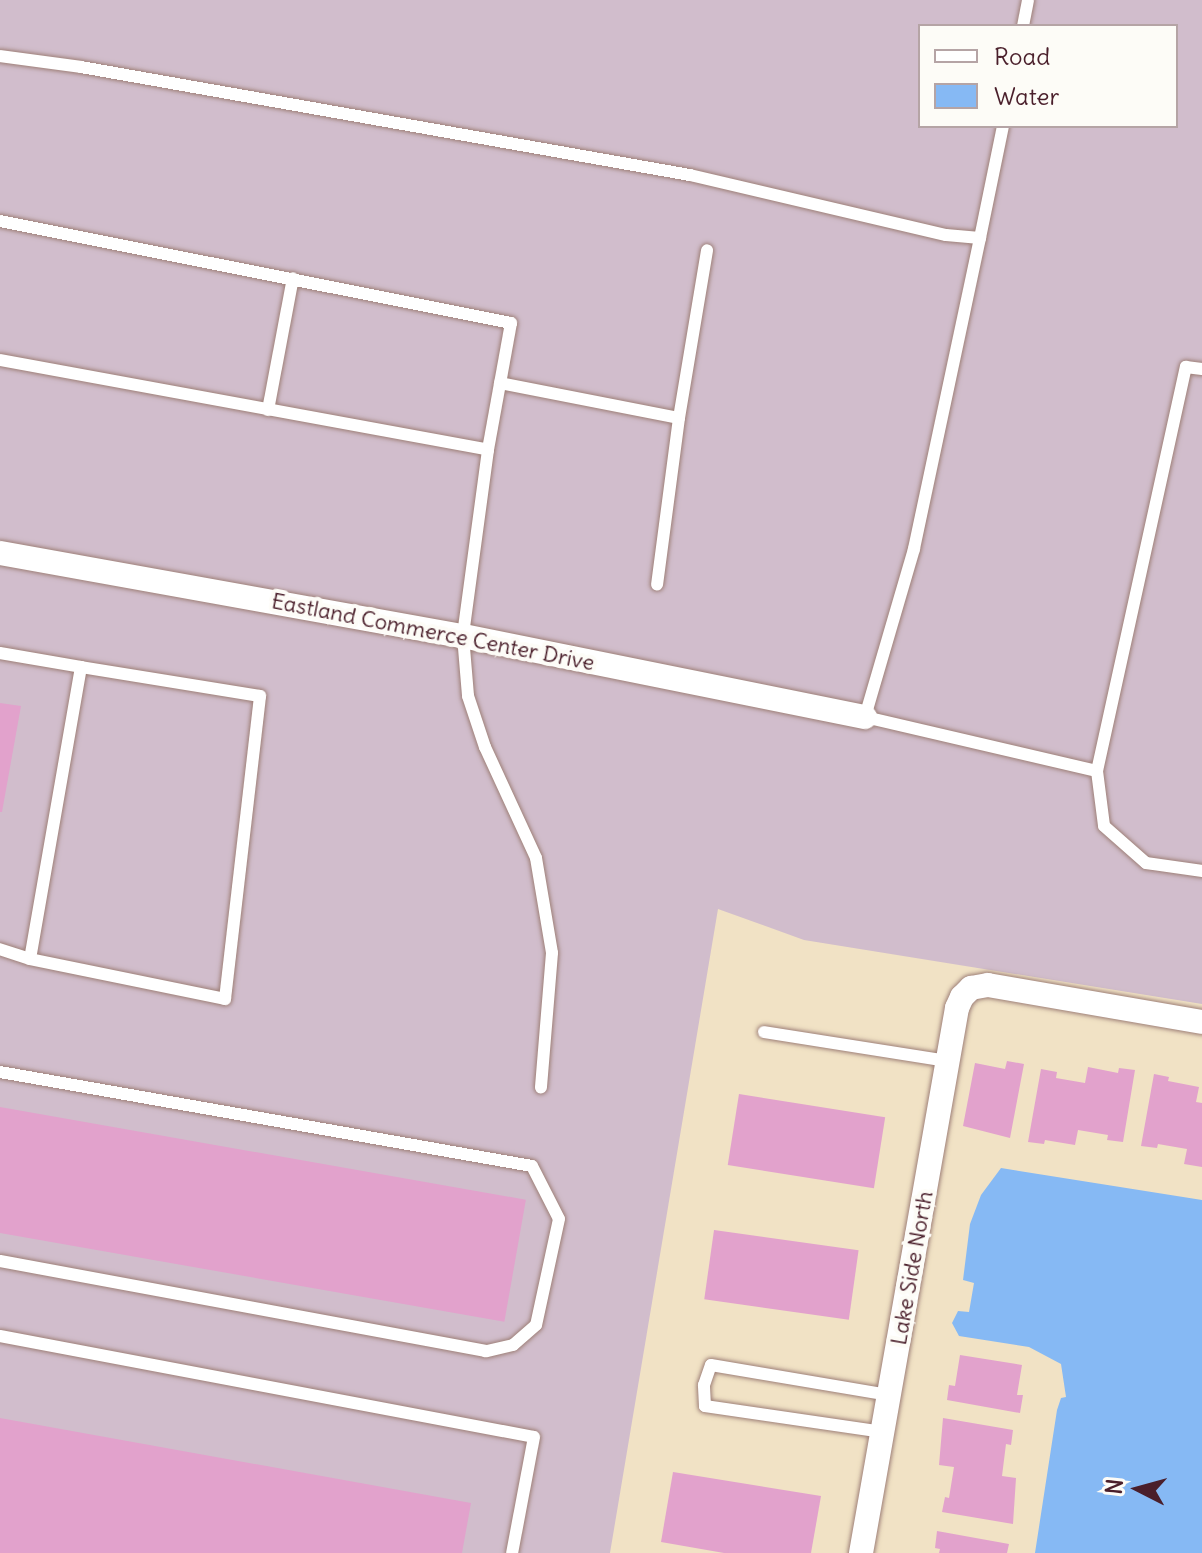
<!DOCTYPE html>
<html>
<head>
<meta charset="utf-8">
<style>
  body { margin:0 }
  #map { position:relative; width:1202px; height:1553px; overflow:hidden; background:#f1e2c5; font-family:Delius,sans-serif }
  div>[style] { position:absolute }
  .industrial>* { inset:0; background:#d1bdcc }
  .water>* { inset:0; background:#86b9f4 }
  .building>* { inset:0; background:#e2a2cc; transform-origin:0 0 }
  .roads { filter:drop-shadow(0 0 2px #9e8078) drop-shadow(0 0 2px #9e8078) }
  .service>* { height:12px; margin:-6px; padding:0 6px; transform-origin:6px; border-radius:6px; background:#fff }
  .minor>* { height:24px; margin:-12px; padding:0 12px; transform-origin:12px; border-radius:12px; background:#fff }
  span { translate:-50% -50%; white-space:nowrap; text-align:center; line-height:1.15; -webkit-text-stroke:8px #fdfcf7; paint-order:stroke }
  .street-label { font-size:22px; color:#4a1f2b }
  .legend { position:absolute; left:918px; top:24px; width:260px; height:104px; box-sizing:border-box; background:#fdfcf7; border:2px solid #b5a4a5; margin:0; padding:10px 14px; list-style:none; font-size:24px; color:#4a1f2b }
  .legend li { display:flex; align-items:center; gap:16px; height:40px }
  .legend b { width:40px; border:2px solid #b5a4a5 }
  .north { position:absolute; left:1098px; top:1449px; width:80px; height:80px; -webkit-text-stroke:6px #fdfcf7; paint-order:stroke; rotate:276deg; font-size:22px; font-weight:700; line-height:32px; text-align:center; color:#4a1f2b }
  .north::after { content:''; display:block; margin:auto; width:28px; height:36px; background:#4a1f2b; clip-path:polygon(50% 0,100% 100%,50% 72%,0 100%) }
</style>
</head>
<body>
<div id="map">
  <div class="industrial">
    <i style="clip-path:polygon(evenodd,0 0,1202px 0,1202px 1004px,804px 940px,718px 909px,610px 1553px,0 1553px,0 0,920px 26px,1176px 26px,1176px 126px,920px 126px,920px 26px)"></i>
  </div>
  <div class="water">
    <i style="clip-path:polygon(1001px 1168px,1202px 1200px,1202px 1553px,1035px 1553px,1057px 1410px,1061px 1398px,1066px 1397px,1061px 1364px,1029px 1347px,959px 1336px,952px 1323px,958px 1311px,969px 1312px,974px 1283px,963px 1280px,970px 1224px,981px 1195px)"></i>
  </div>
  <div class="building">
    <i style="clip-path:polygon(0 703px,21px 706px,2px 812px,0 812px)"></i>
    <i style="clip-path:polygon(1007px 1061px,1024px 1064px,1010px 1138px,963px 1126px,975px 1063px,1005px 1069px)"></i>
    <i style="clip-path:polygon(1088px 1067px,1118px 1073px,1119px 1068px,1135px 1070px,1123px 1142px,1107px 1140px,1108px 1135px,1078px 1130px,1075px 1145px,1045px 1140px,1044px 1144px,1028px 1142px,1041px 1069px,1057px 1072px,1056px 1078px,1085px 1083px)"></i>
    <i style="clip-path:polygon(1154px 1074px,1169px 1077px,1168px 1081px,1199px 1087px,1196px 1102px,1202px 1103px,1202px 1167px,1184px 1164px,1187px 1149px,1158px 1144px,1157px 1148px,1141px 1146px)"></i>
    <i style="left:739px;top:1094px;width:148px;height:72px;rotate:9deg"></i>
    <i style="left:0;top:1107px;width:534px;height:124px;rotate:10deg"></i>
    <i style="left:714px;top:1230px;width:146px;height:70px;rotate:8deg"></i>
    <i style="clip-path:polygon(960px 1355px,1022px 1365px,1017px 1395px,1023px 1395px,1020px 1413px,947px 1400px,949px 1385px,955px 1386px)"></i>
    <i style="clip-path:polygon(0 1418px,471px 1503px,462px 1553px,0 1553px)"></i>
    <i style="clip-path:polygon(943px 1418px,1013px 1430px,1011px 1445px,1006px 1444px,1002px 1476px,1016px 1478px,1013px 1524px,942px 1512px,945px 1497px,949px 1498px,954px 1467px,939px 1465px)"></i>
    <i style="clip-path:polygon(673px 1472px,821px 1496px,811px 1553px,724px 1553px,661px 1542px)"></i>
    <i style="clip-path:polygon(937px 1531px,1009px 1544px,1007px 1553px,939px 1553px,940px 1549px,935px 1548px)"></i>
  </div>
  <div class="roads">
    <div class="service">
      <i style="left:1023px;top:26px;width:26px;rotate:-79deg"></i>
      <i style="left:0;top:56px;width:82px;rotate:7.7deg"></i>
      <i style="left:81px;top:67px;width:619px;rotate:10.06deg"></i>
      <i style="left:690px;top:175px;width:263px;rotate:13.2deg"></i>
      <i style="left:946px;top:235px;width:34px;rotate:5deg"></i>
      <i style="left:980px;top:238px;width:318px;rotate:102deg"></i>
      <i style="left:914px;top:549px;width:175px;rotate:106.3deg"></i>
      <i style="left:865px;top:717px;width:238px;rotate:13.1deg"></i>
      <i style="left:1097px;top:771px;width:414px;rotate:-77.6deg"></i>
      <i style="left:1186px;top:367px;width:16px;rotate:7deg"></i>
      <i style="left:0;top:221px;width:521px;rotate:11.29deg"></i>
      <i style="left:511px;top:323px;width:129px;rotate:100.3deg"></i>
      <i style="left:980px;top:238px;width:114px;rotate:-78.4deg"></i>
      <i style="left:0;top:360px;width:496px;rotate:10.4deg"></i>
      <i style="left:488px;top:450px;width:188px;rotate:97.7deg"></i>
      <i style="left:463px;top:636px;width:60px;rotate:85.2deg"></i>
      <i style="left:468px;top:696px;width:54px;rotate:71.6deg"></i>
      <i style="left:485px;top:747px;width:122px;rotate:65.3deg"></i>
      <i style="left:536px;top:858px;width:96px;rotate:80.4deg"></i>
      <i style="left:552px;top:953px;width:135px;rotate:94.7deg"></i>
      <i style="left:500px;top:383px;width:182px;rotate:11.1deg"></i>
      <i style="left:679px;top:418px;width:168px;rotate:97.5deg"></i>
      <i style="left:268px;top:410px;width:134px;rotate:-79.3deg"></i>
      <i style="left:679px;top:418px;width:170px;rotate:-80.5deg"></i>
      <i style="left:0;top:653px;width:82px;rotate:9.8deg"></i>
      <i style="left:81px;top:667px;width:296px;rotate:99.9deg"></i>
      <i style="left:30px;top:959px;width:32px;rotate:-162deg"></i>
      <i style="left:1097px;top:771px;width:55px;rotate:82.7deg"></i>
      <i style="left:1104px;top:826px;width:56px;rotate:41.4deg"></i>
      <i style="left:1146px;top:863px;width:57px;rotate:8.1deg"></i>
      <i style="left:30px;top:959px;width:199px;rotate:11.6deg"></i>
      <i style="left:225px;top:999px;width:305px;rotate:-83.4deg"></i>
      <i style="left:260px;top:696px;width:181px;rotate:-170.8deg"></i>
      <i style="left:764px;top:1032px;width:186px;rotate:9deg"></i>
      <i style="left:0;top:1072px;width:540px;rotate:10.02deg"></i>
      <i style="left:532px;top:1166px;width:59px;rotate:63deg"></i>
      <i style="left:559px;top:1219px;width:108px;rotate:102.2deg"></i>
      <i style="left:536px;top:1325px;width:30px;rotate:139deg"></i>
      <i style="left:513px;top:1345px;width:28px;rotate:167deg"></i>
      <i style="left:486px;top:1351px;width:494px;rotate:-169.5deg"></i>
      <i style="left:0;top:1336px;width:543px;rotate:10.71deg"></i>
      <i style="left:534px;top:1437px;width:118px;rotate:100.7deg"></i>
      <i style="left:883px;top:1432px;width:180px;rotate:-171.7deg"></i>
      <i style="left:705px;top:1406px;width:21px;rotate:-93deg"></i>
      <i style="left:704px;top:1385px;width:21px;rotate:-71deg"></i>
      <i style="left:711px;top:1365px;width:181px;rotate:9.6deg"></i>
    </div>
    <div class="minor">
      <i style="left:0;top:553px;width:470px;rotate:10.2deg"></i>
      <i style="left:463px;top:636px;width:410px;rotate:11.4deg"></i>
      <i style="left:861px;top:1553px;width:553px;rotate:-80.01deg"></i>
      <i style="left:957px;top:1008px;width:12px;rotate:-66deg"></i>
      <i style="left:962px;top:997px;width:13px;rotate:-45deg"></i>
      <i style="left:971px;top:988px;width:17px;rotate:-10deg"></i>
      <i style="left:988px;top:985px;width:217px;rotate:9.8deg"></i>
    </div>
  </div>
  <div class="street-label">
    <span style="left:433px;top:632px;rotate:11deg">Eastland Commerce Center Drive</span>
    <span style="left:912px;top:1268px;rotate:-80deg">Lake Side North</span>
  </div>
  <ul class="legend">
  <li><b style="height:10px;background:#fff"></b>Road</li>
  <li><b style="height:22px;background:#86b9f4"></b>Water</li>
  </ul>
  <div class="north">N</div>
</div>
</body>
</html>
